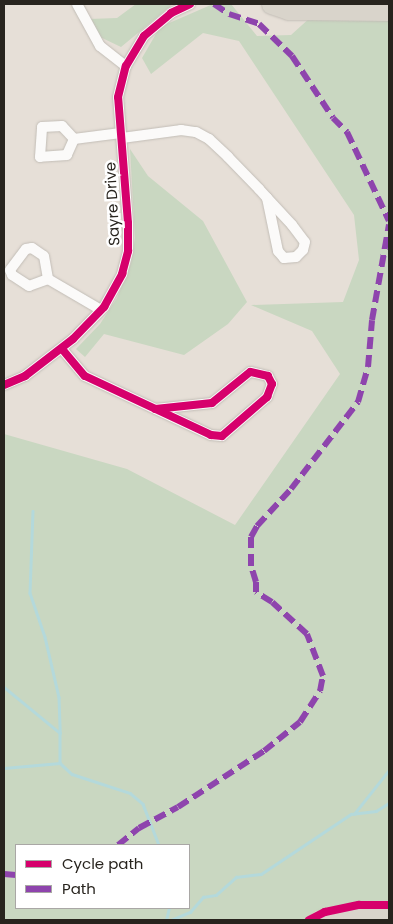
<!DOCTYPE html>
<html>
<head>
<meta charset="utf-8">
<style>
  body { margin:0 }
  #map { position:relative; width:393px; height:924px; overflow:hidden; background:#e6dfd7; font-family:Poppins,sans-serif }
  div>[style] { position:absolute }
  .green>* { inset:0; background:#c9d7c1 }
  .stream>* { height:2.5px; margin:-1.25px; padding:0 1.25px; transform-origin:1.25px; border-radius:1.25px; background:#b4d9db }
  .roads { filter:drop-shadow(0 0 1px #c2bdb6) drop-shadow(0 0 1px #c2bdb6) }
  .street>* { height:10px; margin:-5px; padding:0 5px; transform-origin:5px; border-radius:5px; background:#fbfaf9 }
  .highway>* { height:19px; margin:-9.5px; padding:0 9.5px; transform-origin:9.5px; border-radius:9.5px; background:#d9d4cb }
  .quiet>* { height:6px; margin-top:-3px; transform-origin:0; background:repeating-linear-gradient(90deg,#8e44ad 0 12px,transparent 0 18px) }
  .cycleway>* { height:8px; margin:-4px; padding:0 4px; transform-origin:4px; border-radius:4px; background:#d6006c }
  span { translate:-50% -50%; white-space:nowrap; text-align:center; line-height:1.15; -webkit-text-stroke:5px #fff; paint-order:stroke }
  .street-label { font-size:15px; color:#28241e }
  .frame { position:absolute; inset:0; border:5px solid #28241e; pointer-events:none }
  .legend { position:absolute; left:15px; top:844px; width:175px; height:65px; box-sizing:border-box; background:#fff; border:1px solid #a9a7a5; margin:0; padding:6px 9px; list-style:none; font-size:15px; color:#28241e }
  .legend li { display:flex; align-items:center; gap:10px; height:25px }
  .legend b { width:25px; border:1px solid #a9a7a5 }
</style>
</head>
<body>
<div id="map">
  <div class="green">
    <i style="clip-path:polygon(136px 4px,173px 4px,121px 47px,100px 37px,89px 19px,117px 18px)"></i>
    <i style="clip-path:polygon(evenodd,213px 4px,231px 4px,257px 36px,291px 35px,312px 16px,389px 15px,389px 903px,316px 911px,304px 920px,4px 920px,4px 434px,127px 469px,235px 525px,340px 374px,312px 331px,251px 305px,343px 302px,359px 260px,354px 215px,239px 41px,203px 33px,151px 74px,142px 58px,160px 27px,213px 4px,16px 845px,189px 845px,189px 908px,16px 908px,16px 845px)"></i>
    <i style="clip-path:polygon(130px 149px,148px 176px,203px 221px,247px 302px,228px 324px,184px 355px,104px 334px,85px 357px,76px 349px,100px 324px,117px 298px,131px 263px,135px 238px)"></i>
  </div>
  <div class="stream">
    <i style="left:33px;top:511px;width:82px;rotate:92.1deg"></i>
    <i style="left:30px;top:593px;width:46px;rotate:71.2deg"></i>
    <i style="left:45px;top:637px;width:62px;rotate:76.9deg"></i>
    <i style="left:59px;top:697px;width:36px;rotate:88deg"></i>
    <i style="left:4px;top:687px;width:72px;rotate:39.4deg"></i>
    <i style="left:60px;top:733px;width:30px;rotate:90deg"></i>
    <i style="left:60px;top:763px;width:16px;rotate:43deg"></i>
    <i style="left:72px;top:774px;width:61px;rotate:18.1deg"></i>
    <i style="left:130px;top:793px;width:17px;rotate:40deg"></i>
    <i style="left:143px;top:804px;width:44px;rotate:68.7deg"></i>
    <i style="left:4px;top:768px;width:56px;rotate:-5.1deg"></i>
    <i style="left:354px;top:814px;width:56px;rotate:-51.5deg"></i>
    <i style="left:166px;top:920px;width:12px;rotate:-76deg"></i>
    <i style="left:171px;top:920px;width:21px;rotate:-23deg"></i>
    <i style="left:190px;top:912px;width:20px;rotate:-49deg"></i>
    <i style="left:203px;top:897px;width:13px;rotate:-9deg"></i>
    <i style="left:216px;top:895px;width:27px;rotate:-42deg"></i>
    <i style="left:236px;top:877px;width:25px;rotate:-7deg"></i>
    <i style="left:261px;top:874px;width:108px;rotate:-33.7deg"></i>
    <i style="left:351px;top:814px;width:25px;rotate:-7deg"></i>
    <i style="left:376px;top:811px;width:15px;rotate:-32deg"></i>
  </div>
  <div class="roads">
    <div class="street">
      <i style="left:77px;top:4px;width:48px;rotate:61.3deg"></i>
      <i style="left:100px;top:46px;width:33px;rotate:38deg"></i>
      <i style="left:62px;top:126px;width:18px;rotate:47deg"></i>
      <i style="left:74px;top:139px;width:17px;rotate:114deg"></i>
      <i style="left:67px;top:155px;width:27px;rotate:176deg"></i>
      <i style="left:40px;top:157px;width:30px;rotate:-86deg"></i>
      <i style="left:42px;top:127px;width:20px;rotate:-3deg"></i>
      <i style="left:122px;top:138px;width:60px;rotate:-7.7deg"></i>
      <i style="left:181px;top:130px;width:15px;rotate:8deg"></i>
      <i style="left:196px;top:132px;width:15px;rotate:28deg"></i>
      <i style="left:209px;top:139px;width:26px;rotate:43deg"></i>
      <i style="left:228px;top:157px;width:45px;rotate:45.9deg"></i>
      <i style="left:259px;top:189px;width:12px;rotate:48deg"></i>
      <i style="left:267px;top:198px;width:37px;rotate:47deg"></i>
      <i style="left:292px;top:225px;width:21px;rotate:53deg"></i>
      <i style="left:305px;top:242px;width:8px;rotate:104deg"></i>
      <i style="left:303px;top:250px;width:10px;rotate:135deg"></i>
      <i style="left:296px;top:257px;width:12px;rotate:175deg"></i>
      <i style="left:284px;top:258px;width:9px;rotate:-131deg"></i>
      <i style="left:278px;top:251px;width:54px;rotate:-101.7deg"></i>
      <i style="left:74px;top:139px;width:47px;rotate:-7.3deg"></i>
      <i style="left:32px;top:248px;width:14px;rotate:34deg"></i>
      <i style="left:44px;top:256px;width:23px;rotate:80deg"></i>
      <i style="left:48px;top:279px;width:20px;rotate:160deg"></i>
      <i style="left:29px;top:286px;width:20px;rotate:-147deg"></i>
      <i style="left:12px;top:275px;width:5px;rotate:-112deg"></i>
      <i style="left:10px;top:270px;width:26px;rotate:-53deg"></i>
      <i style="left:26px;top:249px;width:6px;rotate:-9deg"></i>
      <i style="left:48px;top:279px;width:61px;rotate:30.3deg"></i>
      <i style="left:62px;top:349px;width:35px;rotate:50deg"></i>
      <i style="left:85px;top:376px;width:139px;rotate:25.1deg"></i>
      <i style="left:211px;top:435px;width:11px;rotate:5deg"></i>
      <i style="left:222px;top:436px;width:60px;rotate:-40.9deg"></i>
      <i style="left:267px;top:397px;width:14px;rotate:-69deg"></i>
      <i style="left:272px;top:384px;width:9px;rotate:-117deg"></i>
      <i style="left:268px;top:376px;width:18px;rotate:-167deg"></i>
      <i style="left:250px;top:372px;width:49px;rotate:140.8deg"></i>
      <i style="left:212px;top:403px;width:57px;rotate:174deg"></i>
      <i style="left:4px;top:385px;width:23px;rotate:-23deg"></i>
      <i style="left:25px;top:376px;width:61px;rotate:-37.6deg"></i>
      <i style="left:73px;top:339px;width:45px;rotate:-45.9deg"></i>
      <i style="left:104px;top:307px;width:38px;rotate:-61deg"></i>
      <i style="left:122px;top:274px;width:24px;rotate:-75deg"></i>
      <i style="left:128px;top:251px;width:28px;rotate:-90deg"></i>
      <i style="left:128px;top:223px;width:126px;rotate:-94.5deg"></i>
      <i style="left:118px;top:97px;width:32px;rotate:-76deg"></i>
      <i style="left:126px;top:66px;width:35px;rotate:-59deg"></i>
      <i style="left:144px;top:36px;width:35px;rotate:-40deg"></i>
      <i style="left:171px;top:13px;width:21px;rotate:-25deg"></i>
    </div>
    <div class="highway">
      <i style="left:271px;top:4px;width:18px;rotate:19deg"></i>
      <i style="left:288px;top:10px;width:18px"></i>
      <i style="left:300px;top:4px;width:8px;rotate:45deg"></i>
      <i style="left:306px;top:10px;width:83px;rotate:0.7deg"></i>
      <i style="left:322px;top:920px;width:31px;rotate:-11deg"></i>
      <i style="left:352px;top:914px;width:37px;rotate:-3deg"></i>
    </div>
  </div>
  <div class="quiet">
    <i style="left:214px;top:4px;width:18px;rotate:34deg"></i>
    <i style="left:229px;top:14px;width:32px;rotate:18deg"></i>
    <i style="left:259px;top:24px;width:46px;rotate:44.1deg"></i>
    <i style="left:292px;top:56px;width:74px;rotate:56.5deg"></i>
    <i style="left:333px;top:118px;width:20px;rotate:45deg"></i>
    <i style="left:347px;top:132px;width:98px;rotate:64.7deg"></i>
    <i style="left:118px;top:845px;width:27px;rotate:-39deg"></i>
    <i style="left:139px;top:828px;width:44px;rotate:-28.3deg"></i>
    <i style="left:178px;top:807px;width:103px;rotate:-33.1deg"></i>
    <i style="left:264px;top:751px;width:46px;rotate:-38.9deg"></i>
    <i style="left:300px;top:722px;width:37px;rotate:-57deg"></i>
    <i style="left:320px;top:691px;width:15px;rotate:-79deg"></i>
    <i style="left:323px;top:676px;width:45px;rotate:-110.9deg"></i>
    <i style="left:307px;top:634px;width:47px;rotate:-137.6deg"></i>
    <i style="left:272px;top:602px;width:19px;rotate:-148deg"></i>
    <i style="left:256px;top:592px;width:10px;rotate:-90deg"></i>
    <i style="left:256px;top:582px;width:17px;rotate:-107deg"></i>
    <i style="left:251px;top:566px;width:29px;rotate:-90deg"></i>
    <i style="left:251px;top:537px;width:13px;rotate:-61deg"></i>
    <i style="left:257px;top:526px;width:50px;rotate:-47.4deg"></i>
    <i style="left:291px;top:489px;width:110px;rotate:-52.4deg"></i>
    <i style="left:358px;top:402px;width:36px;rotate:-74deg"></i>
    <i style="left:368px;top:367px;width:47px;rotate:-85.1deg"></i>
    <i style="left:372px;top:320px;width:97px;rotate:-79.9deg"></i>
    <i style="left:4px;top:874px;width:12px;rotate:5deg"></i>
  </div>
  <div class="cycleway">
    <i style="left:62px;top:349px;width:35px;rotate:50deg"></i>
    <i style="left:85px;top:376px;width:139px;rotate:25.1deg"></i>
    <i style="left:211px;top:435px;width:11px;rotate:5deg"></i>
    <i style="left:222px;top:436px;width:60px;rotate:-40.9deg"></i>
    <i style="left:267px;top:397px;width:14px;rotate:-69deg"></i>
    <i style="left:272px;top:384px;width:9px;rotate:-117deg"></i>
    <i style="left:268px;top:376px;width:18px;rotate:-167deg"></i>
    <i style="left:250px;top:372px;width:49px;rotate:140.8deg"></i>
    <i style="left:212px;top:403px;width:57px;rotate:174deg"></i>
    <i style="left:4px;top:385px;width:23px;rotate:-23deg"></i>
    <i style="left:25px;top:376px;width:61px;rotate:-37.6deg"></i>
    <i style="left:73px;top:339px;width:45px;rotate:-45.9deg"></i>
    <i style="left:104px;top:307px;width:38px;rotate:-61deg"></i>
    <i style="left:122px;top:274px;width:24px;rotate:-75deg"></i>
    <i style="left:128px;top:251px;width:28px;rotate:-90deg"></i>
    <i style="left:128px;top:223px;width:126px;rotate:-94.5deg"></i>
    <i style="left:118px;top:97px;width:32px;rotate:-76deg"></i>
    <i style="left:126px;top:66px;width:35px;rotate:-59deg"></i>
    <i style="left:144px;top:36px;width:35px;rotate:-40deg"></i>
    <i style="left:171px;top:13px;width:21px;rotate:-25deg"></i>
    <i style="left:309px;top:920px;width:18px;rotate:-27deg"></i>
    <i style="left:325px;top:912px;width:35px;rotate:-12deg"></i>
    <i style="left:359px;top:905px;width:30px"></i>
  </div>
  <div class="street-label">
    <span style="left:112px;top:204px;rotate:-93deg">Sayre Drive</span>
  </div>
  <div class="frame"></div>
  <ul class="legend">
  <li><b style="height:6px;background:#d6006c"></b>Cycle path</li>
  <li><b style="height:6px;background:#8e44ad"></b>Path</li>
  </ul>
</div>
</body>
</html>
